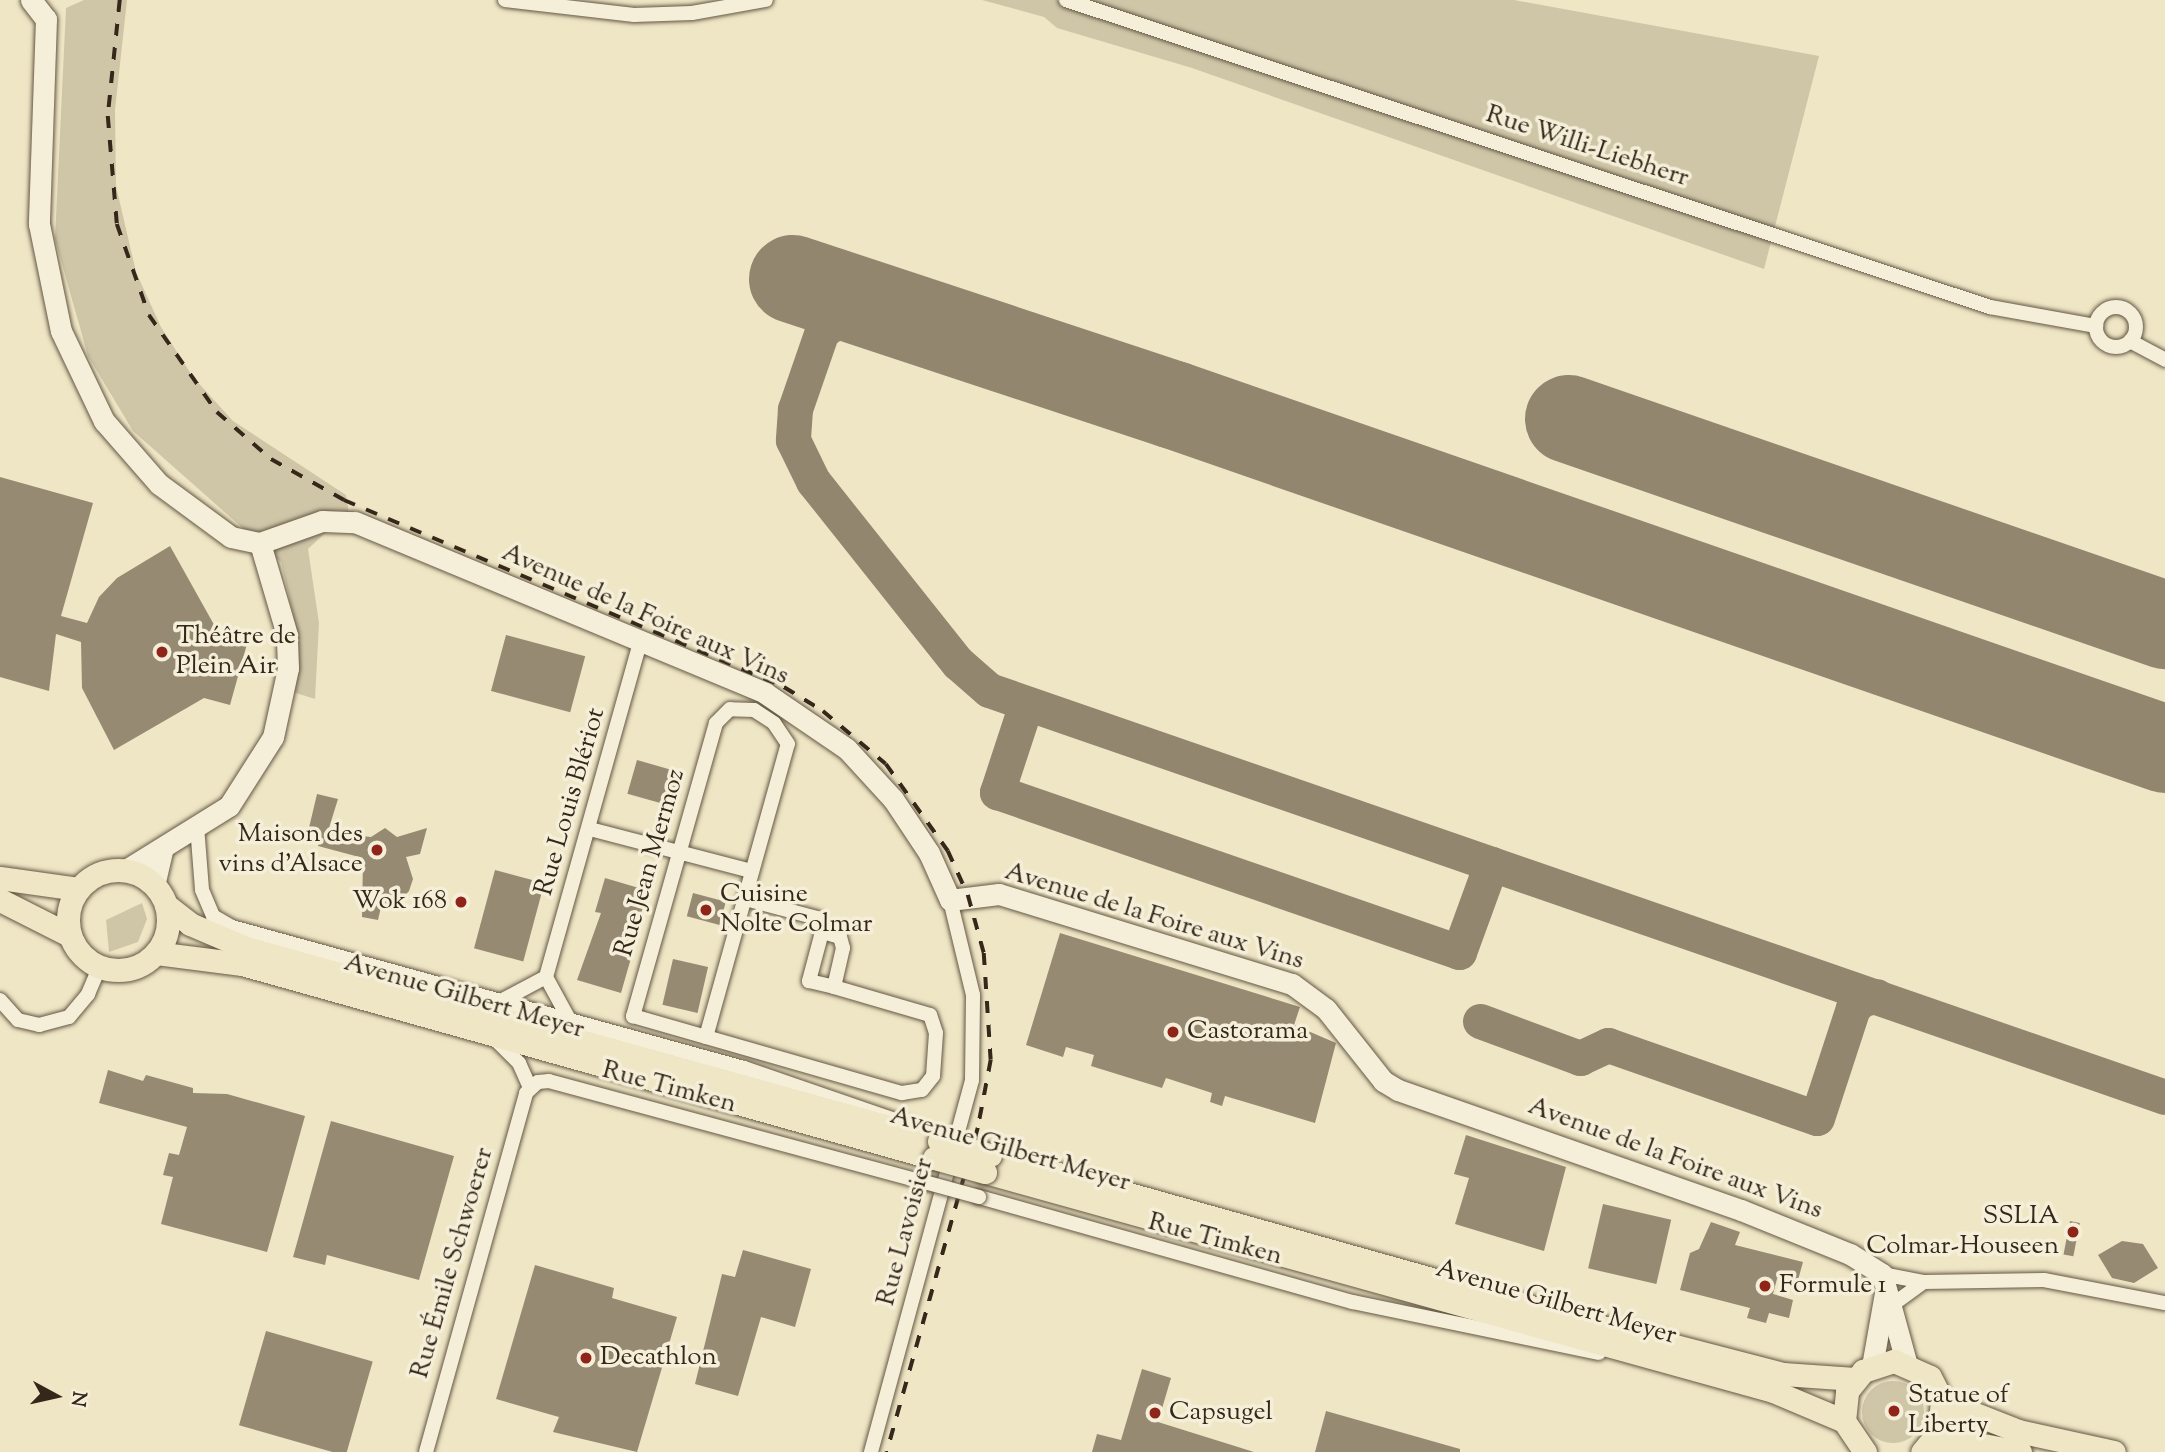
<!DOCTYPE html>
<html>
<head>
<meta charset="utf-8">
<style>
  body { margin:0 }
  #map { position:relative; width:2165px; height:1452px; overflow:hidden; background:#efe6c5; font-family:"Sorts Mill Goudy",serif }
  div>[style] { position:absolute }
  .green>* { inset:0; background:#cfc6a8 }
  .round { border-radius:50% }
  .taxiway>* { height:35px; margin:-17.5px; padding:0 17.5px; transform-origin:17.5px; border-radius:17.5px; background:#92866f }
  .runway>* { height:88px; margin:-44px; padding:0 44px; transform-origin:44px; border-radius:44px; background:#92866f }
  .building>* { inset:0; background:#968a72; transform-origin:0 0 }
  .roads { filter:drop-shadow(0 0 2px #645744) drop-shadow(0 0 2px #645744) }
  .street>* { height:14px; margin:-7px; padding:0 7px; transform-origin:7px; border-radius:7px; background:#f5efd9 }
  .street>.ring { margin:-7px; padding:0; box-sizing:content-box; background:none; border:14px solid #f5efd9; border-radius:50% }
  .secondary>* { height:21px; margin:-10.5px; padding:0 10.5px; transform-origin:10.5px; border-radius:10.5px; background:#f5efd9 }
  .primary>* { height:23px; margin:-11.5px; padding:0 11.5px; transform-origin:11.5px; border-radius:11.5px; background:#efe6c5 }
  .primary>.ring { margin:-11.5px; padding:0; box-sizing:content-box; background:none; border:23px solid #efe6c5; border-radius:50% }
  .rail>* { height:3.5px; margin-top:-1.75px; transform-origin:0; background:repeating-linear-gradient(90deg,#352719 0 12px,transparent 0 24px) }
  .bridges { filter:drop-shadow(0 0 2px #645744) drop-shadow(0 0 2px #645744) }
  .street-bridge>* { height:14px; margin:-7px; padding:0 7px; transform-origin:7px; border-radius:7px; background:#f5efd9 }
  .primary-bridge>* { height:23px; margin:-11.5px; padding:0 11.5px; transform-origin:11.5px; border-radius:11.5px; background:#efe6c5 }
  .dots>* { width:19px; height:19px; translate:-50% -50%; box-sizing:border-box; border:4px solid #f5efd9; border-radius:50% }
  span { translate:-50% -50%; white-space:nowrap; text-align:center; line-height:1.15; -webkit-text-stroke:7px #f5efd9; paint-order:stroke }
  .street-label { font-size:26px; color:#352719 }
  .poi-label { font-size:26px; color:#352719 }
  .left { translate:0 -50%; text-align:left }
  .right { translate:-100% -50%; text-align:right }
  .north { position:absolute; left:21px; top:1361px; width:70px; height:70px; -webkit-text-stroke:5px #f5efd9; paint-order:stroke; rotate:98deg; font-size:19px; font-weight:700; line-height:28px; text-align:center; color:#352719 }
  .north::after { content:''; display:block; margin:auto; width:24px; height:32px; background:#352719; clip-path:polygon(50% 0,100% 100%,50% 72%,0 100%) }
</style>
</head>
<body>
<div id="map">
  <div class="green">
    <i style="clip-path:polygon(84px 0,127px 0,115px 110px,116px 186px,136px 272px,161px 327px,193px 377px,233px 421px,346px 495px,352px 531px,325px 533px,308px 549px,319px 623px,315px 699px,293px 692px,297px 631px,281px 562px,133px 431px,88px 356px,55px 239px,66px 8px)"></i>
    <i style="clip-path:polygon(982px 0,1514px 0,1819px 56px,1764px 269px,1192px 68px,1057px 28px,1044px 17px)"></i>
    <i style="clip-path:polygon(142px 903px,147px 919px,138px 942px,109px 952px,106px 920px)"></i>
    <i class="round" style="left:1862px;top:1381px;width:62px;height:62px"></i>
  </div>
  <div class="taxiway">
    <i style="left:889px;top:310px;width:38px;rotate:178deg"></i>
    <i style="left:851px;top:311px;width:35px;rotate:145deg"></i>
    <i style="left:822px;top:331px;width:83px;rotate:109.1deg"></i>
    <i style="left:795px;top:409px;width:31px;rotate:94deg"></i>
    <i style="left:793px;top:440px;width:46px;rotate:64deg"></i>
    <i style="left:813px;top:481px;width:233px;rotate:51.5deg"></i>
    <i style="left:958px;top:663px;width:41px;rotate:41.1deg"></i>
    <i style="left:989px;top:690px;width:1244px;rotate:19.09deg"></i>
    <i style="left:1026px;top:704px;width:93px;rotate:108.2deg"></i>
    <i style="left:997px;top:792px;width:489px;rotate:19.1deg"></i>
    <i style="left:1459px;top:952px;width:94px;rotate:-70deg"></i>
    <i style="left:1480px;top:1021px;width:107px;rotate:20.3deg"></i>
    <i style="left:1580px;top:1058px;width:31px;rotate:-25deg"></i>
    <i style="left:1608px;top:1045px;width:221px;rotate:19.3deg"></i>
    <i style="left:1817px;top:1118px;width:116px;rotate:-71.9deg"></i>
    <i style="left:1853px;top:1008px;width:13px;rotate:-45deg"></i>
    <i style="left:1862px;top:999px;width:15px;rotate:-11deg"></i>
  </div>
  <div class="runway">
    <i style="left:793px;top:279px;width:401px;rotate:18.3deg"></i>
    <i style="left:1174px;top:405px;width:1049px;rotate:19.14deg"></i>
    <i style="left:1569px;top:419px;width:631px;rotate:19.07deg"></i>
  </div>
  <div class="building">
    <i style="clip-path:polygon(0 477px,93px 503px,61px 616px,87px 623px,99px 597px,117px 578px,170px 546px,222px 639px,247px 644px,230px 705px,204px 698px,114px 750px,82px 688px,81px 642px,56px 634px,49px 691px,0 677px)"></i>
    <i style="left:506px;top:635px;width:82px;height:58px;rotate:15deg"></i>
    <i style="left:637px;top:760px;width:48px;height:35px;rotate:16deg"></i>
    <i style="clip-path:polygon(317px 794px,338px 799px,329px 828px,352px 835px,371px 837px,385px 828px,397px 837px,427px 828px,420px 854px,406px 857px,413px 879px,409px 891px,398px 903px,381px 907px,378px 920px,362px 917px,363px 858px,318px 846px,321px 836px,308px 832px)"></i>
    <i style="left:495px;top:870px;width:51px;height:81px;rotate:15deg"></i>
    <i style="clip-path:polygon(605px 878px,649px 891px,625px 957px,631px 958px,621px 993px,577px 980px,601px 913px,595px 912px)"></i>
    <i style="left:693px;top:893px;width:34px;height:24px;rotate:15deg"></i>
    <i style="clip-path:polygon(1060px 933px,1300px 1007px,1294px 1025px,1336px 1043px,1315px 1123px,1225px 1096px,1222px 1106px,1210px 1102px,1212px 1093px,1166px 1078px,1162px 1088px,1091px 1066px,1094px 1055px,1066px 1047px,1063px 1057px,1026px 1045px)"></i>
    <i style="left:673px;top:959px;width:36px;height:47px;rotate:13deg"></i>
    <i style="clip-path:polygon(108px 1070px,143px 1081px,146px 1075px,193px 1088px,193px 1093px,227px 1094px,305px 1116px,267px 1252px,161px 1224px,173px 1177px,163px 1175px,169px 1153px,179px 1155px,187px 1127px,99px 1103px)"></i>
    <i style="clip-path:polygon(331px 1121px,454px 1156px,419px 1280px,327px 1255px,325px 1265px,293px 1257px)"></i>
    <i style="clip-path:polygon(1466px 1135px,1566px 1167px,1544px 1251px,1455px 1224px,1469px 1178px,1454px 1174px)"></i>
    <i style="left:1603px;top:1204px;width:70px;height:66px;rotate:13deg"></i>
    <i style="left:2070px;top:1221px;width:10px;height:34px;rotate:11deg"></i>
    <i style="clip-path:polygon(1711px 1222px,1740px 1232px,1735px 1245px,1803px 1262px,1798px 1280px,1778px 1275px,1773px 1294px,1793px 1300px,1789px 1318px,1769px 1313px,1766px 1323px,1747px 1318px,1750px 1308px,1680px 1290px,1690px 1253px,1699px 1249px)"></i>
    <i style="clip-path:polygon(2122px 1241px,2143px 1244px,2158px 1268px,2134px 1283px,2112px 1278px,2098px 1255px)"></i>
    <i style="clip-path:polygon(743px 1250px,811px 1269px,795px 1327px,761px 1317px,738px 1396px,695px 1384px,722px 1274px,735px 1277px)"></i>
    <i style="clip-path:polygon(535px 1265px,614px 1288px,612px 1298px,677px 1317px,637px 1452px,553px 1432px,559px 1417px,496px 1399px)"></i>
    <i style="left:266px;top:1331px;width:111px;height:98px;rotate:16deg"></i>
    <i style="clip-path:polygon(1142px 1369px,1171px 1378px,1158px 1422px,1254px 1452px,1092px 1452px,1097px 1434px,1121px 1440px)"></i>
    <i style="clip-path:polygon(1326px 1411px,1460px 1449px,1460px 1452px,1315px 1452px)"></i>
  </div>
  <div class="roads">
    <div class="street">
      <i style="left:505px;top:0;width:130px;rotate:6.6deg"></i>
      <i style="left:634px;top:15px;width:58px;rotate:-2deg"></i>
      <i style="left:692px;top:13px;width:75px;rotate:-10deg"></i>
      <i style="left:1066px;top:0;width:974px;rotate:18.38deg"></i>
      <i style="left:1990px;top:307px;width:108px;rotate:10.2deg"></i>
      <i class="ring" style="left:2096px;top:307px;width:26px;height:26px"></i>
      <i style="left:2130px;top:341px;width:40px;rotate:28deg"></i>
      <i style="left:197px;top:826px;width:64px;rotate:85.5deg"></i>
      <i style="left:202px;top:890px;width:28px;rotate:67deg"></i>
      <i style="left:213px;top:916px;width:22px;rotate:30deg"></i>
      <i style="left:232px;top:927px;width:531px;rotate:15.4deg"></i>
      <i style="left:744px;top:1068px;width:176px;rotate:19deg"></i>
      <i style="left:590px;top:829px;width:166px;rotate:14.6deg"></i>
      <i style="left:822px;top:932px;width:51px;rotate:104.9deg"></i>
      <i style="left:809px;top:981px;width:26px;rotate:13deg"></i>
      <i style="left:546px;top:977px;width:350px;rotate:-74.3deg"></i>
      <i style="left:546px;top:977px;width:50px;rotate:61.4deg"></i>
      <i style="left:0;top:1000px;width:27px;rotate:48deg"></i>
      <i style="left:18px;top:1020px;width:22px;rotate:13deg"></i>
      <i style="left:39px;top:1025px;width:31px;rotate:-15deg"></i>
      <i style="left:69px;top:1017px;width:30px;rotate:-50deg"></i>
      <i style="left:88px;top:994px;width:28px;rotate:-67deg"></i>
      <i style="left:499px;top:1002px;width:53px;rotate:-28deg"></i>
      <i style="left:493px;top:1037px;width:37px;rotate:45deg"></i>
      <i style="left:519px;top:1063px;width:27px;rotate:66deg"></i>
      <i style="left:706px;top:1037px;width:304px;rotate:-74.4deg"></i>
      <i style="left:788px;top:744px;width:25px;rotate:-124deg"></i>
      <i style="left:774px;top:723px;width:24px;rotate:-147deg"></i>
      <i style="left:754px;top:710px;width:24px;rotate:-178deg"></i>
      <i style="left:730px;top:709px;width:20px;rotate:135deg"></i>
      <i style="left:716px;top:723px;width:305px;rotate:105.8deg"></i>
      <i style="left:633px;top:1016px;width:280px;rotate:16deg"></i>
      <i style="left:902px;top:1093px;width:20px;rotate:-9deg"></i>
      <i style="left:922px;top:1090px;width:18px;rotate:-52deg"></i>
      <i style="left:933px;top:1076px;width:43px;rotate:-86deg"></i>
      <i style="left:936px;top:1033px;width:19px;rotate:-108deg"></i>
      <i style="left:930px;top:1015px;width:100px;rotate:-163.7deg"></i>
      <i style="left:834px;top:987px;width:40px;rotate:-77deg"></i>
      <i style="left:843px;top:948px;width:11px;rotate:-105deg"></i>
      <i style="left:840px;top:937px;width:19px;rotate:-164deg"></i>
      <i style="left:822px;top:932px;width:15px;rotate:-110deg"></i>
      <i style="left:817px;top:918px;width:74px;rotate:-165.2deg"></i>
      <i style="left:979px;top:1197px;width:388px;rotate:15.7deg"></i>
      <i style="left:1353px;top:1302px;width:251px;rotate:11.7deg"></i>
      <i style="left:1882px;top:1274px;width:43px;rotate:10.8deg"></i>
      <i style="left:1924px;top:1282px;width:120px;rotate:-1deg"></i>
      <i style="left:2044px;top:1280px;width:123px;rotate:10.8deg"></i>
      <i style="left:1892px;top:1305px;width:39px;rotate:-36deg"></i>
      <i style="left:426px;top:1452px;width:373px;rotate:-74.4deg"></i>
      <i style="left:526px;top:1093px;width:16px;rotate:-43deg"></i>
      <i style="left:538px;top:1082px;width:11px;rotate:-5deg"></i>
      <i style="left:549px;top:1081px;width:392px;rotate:15.1deg"></i>
      <i style="left:871px;top:1452px;width:385px;rotate:-74.8deg"></i>
      <i style="left:972px;top:1080px;width:85px;rotate:-89.3deg"></i>
      <i style="left:973px;top:995px;width:98px;rotate:-103.6deg"></i>
    </div>
    <div class="secondary">
      <i style="left:31px;top:0;width:24px;rotate:52deg"></i>
      <i style="left:46px;top:19px;width:205px;rotate:92deg"></i>
      <i style="left:39px;top:224px;width:109px;rotate:78.4deg"></i>
      <i style="left:61px;top:331px;width:100px;rotate:64.5deg"></i>
      <i style="left:104px;top:421px;width:84px;rotate:48.9deg"></i>
      <i style="left:159px;top:484px;width:89px;rotate:36.4deg"></i>
      <i style="left:231px;top:537px;width:30px;rotate:12deg"></i>
      <i style="left:260px;top:543px;width:66px;rotate:-19.5deg"></i>
      <i style="left:322px;top:521px;width:33px;rotate:2deg"></i>
      <i style="left:355px;top:522px;width:444px;rotate:22.6deg"></i>
      <i style="left:765px;top:693px;width:99px;rotate:34.3deg"></i>
      <i style="left:847px;top:749px;width:68px;rotate:47.4deg"></i>
      <i style="left:893px;top:799px;width:65px;rotate:56.3deg"></i>
      <i style="left:929px;top:853px;width:51px;rotate:65.9deg"></i>
      <i style="left:950px;top:900px;width:49px;rotate:-7deg"></i>
      <i style="left:999px;top:894px;width:307px;rotate:17.1deg"></i>
      <i style="left:1292px;top:984px;width:42px;rotate:36.3deg"></i>
      <i style="left:1326px;top:1009px;width:92px;rotate:51.6deg"></i>
      <i style="left:1383px;top:1081px;width:17px;rotate:31deg"></i>
      <i style="left:1398px;top:1090px;width:363px;rotate:19.3deg"></i>
      <i style="left:1741px;top:1210px;width:118px;rotate:22deg"></i>
      <i style="left:1850px;top:1254px;width:38px;rotate:32deg"></i>
      <i style="left:1882px;top:1274px;width:91px;rotate:74.7deg"></i>
      <i style="left:126px;top:870px;width:121px;rotate:-31.9deg"></i>
      <i style="left:229px;top:806px;width:82px;rotate:-57.5deg"></i>
      <i style="left:273px;top:737px;width:71px;rotate:-77.7deg"></i>
      <i style="left:288px;top:668px;width:33px;rotate:-92deg"></i>
      <i style="left:287px;top:635px;width:96px;rotate:-106.4deg"></i>
      <i style="left:154px;top:886px;width:39px;rotate:-77deg"></i>
      <i style="left:1872px;top:1366px;width:74px;rotate:-79.9deg"></i>
    </div>
    <div class="primary">
      <i class="ring" style="left:68px;top:870px;width:77px;height:77px"></i>
      <i style="left:0;top:878px;width:79px;rotate:8deg"></i>
      <i style="left:0;top:900px;width:77px;rotate:26.9deg"></i>
      <i style="left:166px;top:905px;width:31px;rotate:38deg"></i>
      <i style="left:190px;top:924px;width:61px;rotate:23.2deg"></i>
      <i style="left:246px;top:948px;width:719px;rotate:15.56deg"></i>
      <i style="left:156px;top:953px;width:87px;rotate:7.3deg"></i>
      <i style="left:242px;top:964px;width:719px;rotate:15.66deg"></i>
      <i style="left:990px;top:1155px;width:647px;rotate:15.69deg"></i>
      <i style="left:1613px;top:1330px;width:176px;rotate:14.5deg"></i>
      <i style="left:1783px;top:1374px;width:72px;rotate:4deg"></i>
      <i style="left:985px;top:1172px;width:818px;rotate:15.53deg"></i>
      <i style="left:1773px;top:1391px;width:77px;rotate:22.9deg"></i>
      <i style="left:1942px;top:1401px;width:82px;rotate:21.5deg"></i>
      <i style="left:2018px;top:1431px;width:98px;rotate:12.3deg"></i>
      <i style="left:1930px;top:1445px;width:32px;rotate:-7deg"></i>
      <i style="left:1962px;top:1441px;width:59px;rotate:10.7deg"></i>
      <i style="left:1865px;top:1452px;width:37px;rotate:-124deg"></i>
      <i style="left:1844px;top:1421px;width:30px;rotate:-84deg"></i>
      <i style="left:1847px;top:1391px;width:26px;rotate:-51deg"></i>
      <i style="left:1863px;top:1371px;width:33px;rotate:-18deg"></i>
      <i style="left:1894px;top:1361px;width:39px;rotate:24deg"></i>
      <i style="left:1930px;top:1377px;width:27px;rotate:63deg"></i>
      <i style="left:1942px;top:1401px;width:31px;rotate:96deg"></i>
      <i style="left:1939px;top:1432px;width:26px;rotate:130deg"></i>
    </div>
  </div>
  <div class="rail">
    <i style="left:120px;top:0;width:117px;rotate:95.9deg"></i>
    <i style="left:108px;top:116px;width:108px;rotate:85.2deg"></i>
    <i style="left:117px;top:224px;width:96px;rotate:70.6deg"></i>
    <i style="left:149px;top:315px;width:118px;rotate:55deg"></i>
    <i style="left:217px;top:412px;width:72px;rotate:41deg"></i>
    <i style="left:271px;top:459px;width:84px;rotate:29.3deg"></i>
    <i style="left:344px;top:500px;width:478px;rotate:23deg"></i>
    <i style="left:784px;top:687px;width:46px;rotate:31.6deg"></i>
    <i style="left:823px;top:711px;width:82px;rotate:40.1deg"></i>
    <i style="left:886px;top:764px;width:107px;rotate:54.5deg"></i>
    <i style="left:948px;top:851px;width:48px;rotate:65.6deg"></i>
    <i style="left:968px;top:895px;width:60px;rotate:74.6deg"></i>
    <i style="left:984px;top:953px;width:107px;rotate:86.3deg"></i>
    <i style="left:991px;top:1060px;width:69px;rotate:100.8deg"></i>
    <i style="left:978px;top:1128px;width:337px;rotate:105.7deg"></i>
  </div>
  <div class="bridges">
    <div class="street-bridge">
      <i style="left:928px;top:1183px;width:53px;rotate:15.4deg"></i>
    </div>
    <div class="primary-bridge">
      <i style="left:939px;top:1141px;width:53px;rotate:15.4deg"></i>
      <i style="left:934px;top:1158px;width:53px;rotate:15.4deg"></i>
    </div>
  </div>
  <div class="dots">
    <i style="left:162px;top:652px;background:#8f2418"></i>
    <i style="left:377px;top:850px;background:#8f2418"></i>
    <i style="left:461px;top:902px;background:#8f2418"></i>
    <i style="left:706px;top:910px;background:#8f2418"></i>
    <i style="left:1173px;top:1032px;background:#8f2418"></i>
    <i style="left:2073px;top:1232px;background:#8f2418"></i>
    <i style="left:1765px;top:1286px;background:#8f2418"></i>
    <i style="left:586px;top:1358px;background:#8f2418"></i>
    <i style="left:1894px;top:1411px;background:#8f2418"></i>
    <i style="left:1155px;top:1413px;background:#8f2418"></i>
  </div>
  <div class="street-label">
    <span style="left:1587px;top:147px;rotate:18deg">Rue Willi-Liebherr</span>
    <span style="left:645px;top:615px;rotate:24deg">Avenue de la Foire aux Vins</span>
    <span style="left:571px;top:802px;rotate:-74deg">Rue Louis Blériot</span>
    <span style="left:651px;top:863px;rotate:-74deg">Rue Jean Mermoz</span>
    <span style="left:1154px;top:917px;rotate:17deg">Avenue de la Foire aux Vins</span>
    <span style="left:464px;top:997px;rotate:16deg">Avenue Gilbert Meyer</span>
    <span style="left:669px;top:1088px;rotate:15deg">Rue Timken</span>
    <span style="left:1010px;top:1150px;rotate:16deg">Avenue Gilbert Meyer</span>
    <span style="left:1675px;top:1159px;rotate:20deg">Avenue de la Foire aux Vins</span>
    <span style="left:906px;top:1232px;rotate:-75deg">Rue Lavoisier</span>
    <span style="left:1215px;top:1240px;rotate:15deg">Rue Timken</span>
    <span style="left:453px;top:1263px;rotate:-74deg">Rue Émile Schwoerer</span>
    <span style="left:1556px;top:1303px;rotate:16deg">Avenue Gilbert Meyer</span>
  </div>
  <div class="poi-label">
    <span class="left" style="left:176px;top:652px">Théâtre de<br>Plein Air</span>
    <span class="right" style="left:363px;top:850px">Maison des<br>vins d'Alsace</span>
    <span class="left" style="left:720px;top:910px">Cuisine<br>Nolte Colmar</span>
    <span class="right" style="left:447px;top:902px">Wok 168</span>
    <span class="left" style="left:1187px;top:1032px">Castorama</span>
    <span class="right" style="left:2059px;top:1232px">SSLIA<br>Colmar-Houseen</span>
    <span class="left" style="left:1779px;top:1286px">Formule 1</span>
    <span class="left" style="left:600px;top:1358px">Decathlon</span>
    <span class="left" style="left:1908px;top:1411px">Statue of<br>Liberty</span>
    <span class="left" style="left:1169px;top:1413px">Capsugel</span>
  </div>
  <div class="north">N</div>
</div>
</body>
</html>
